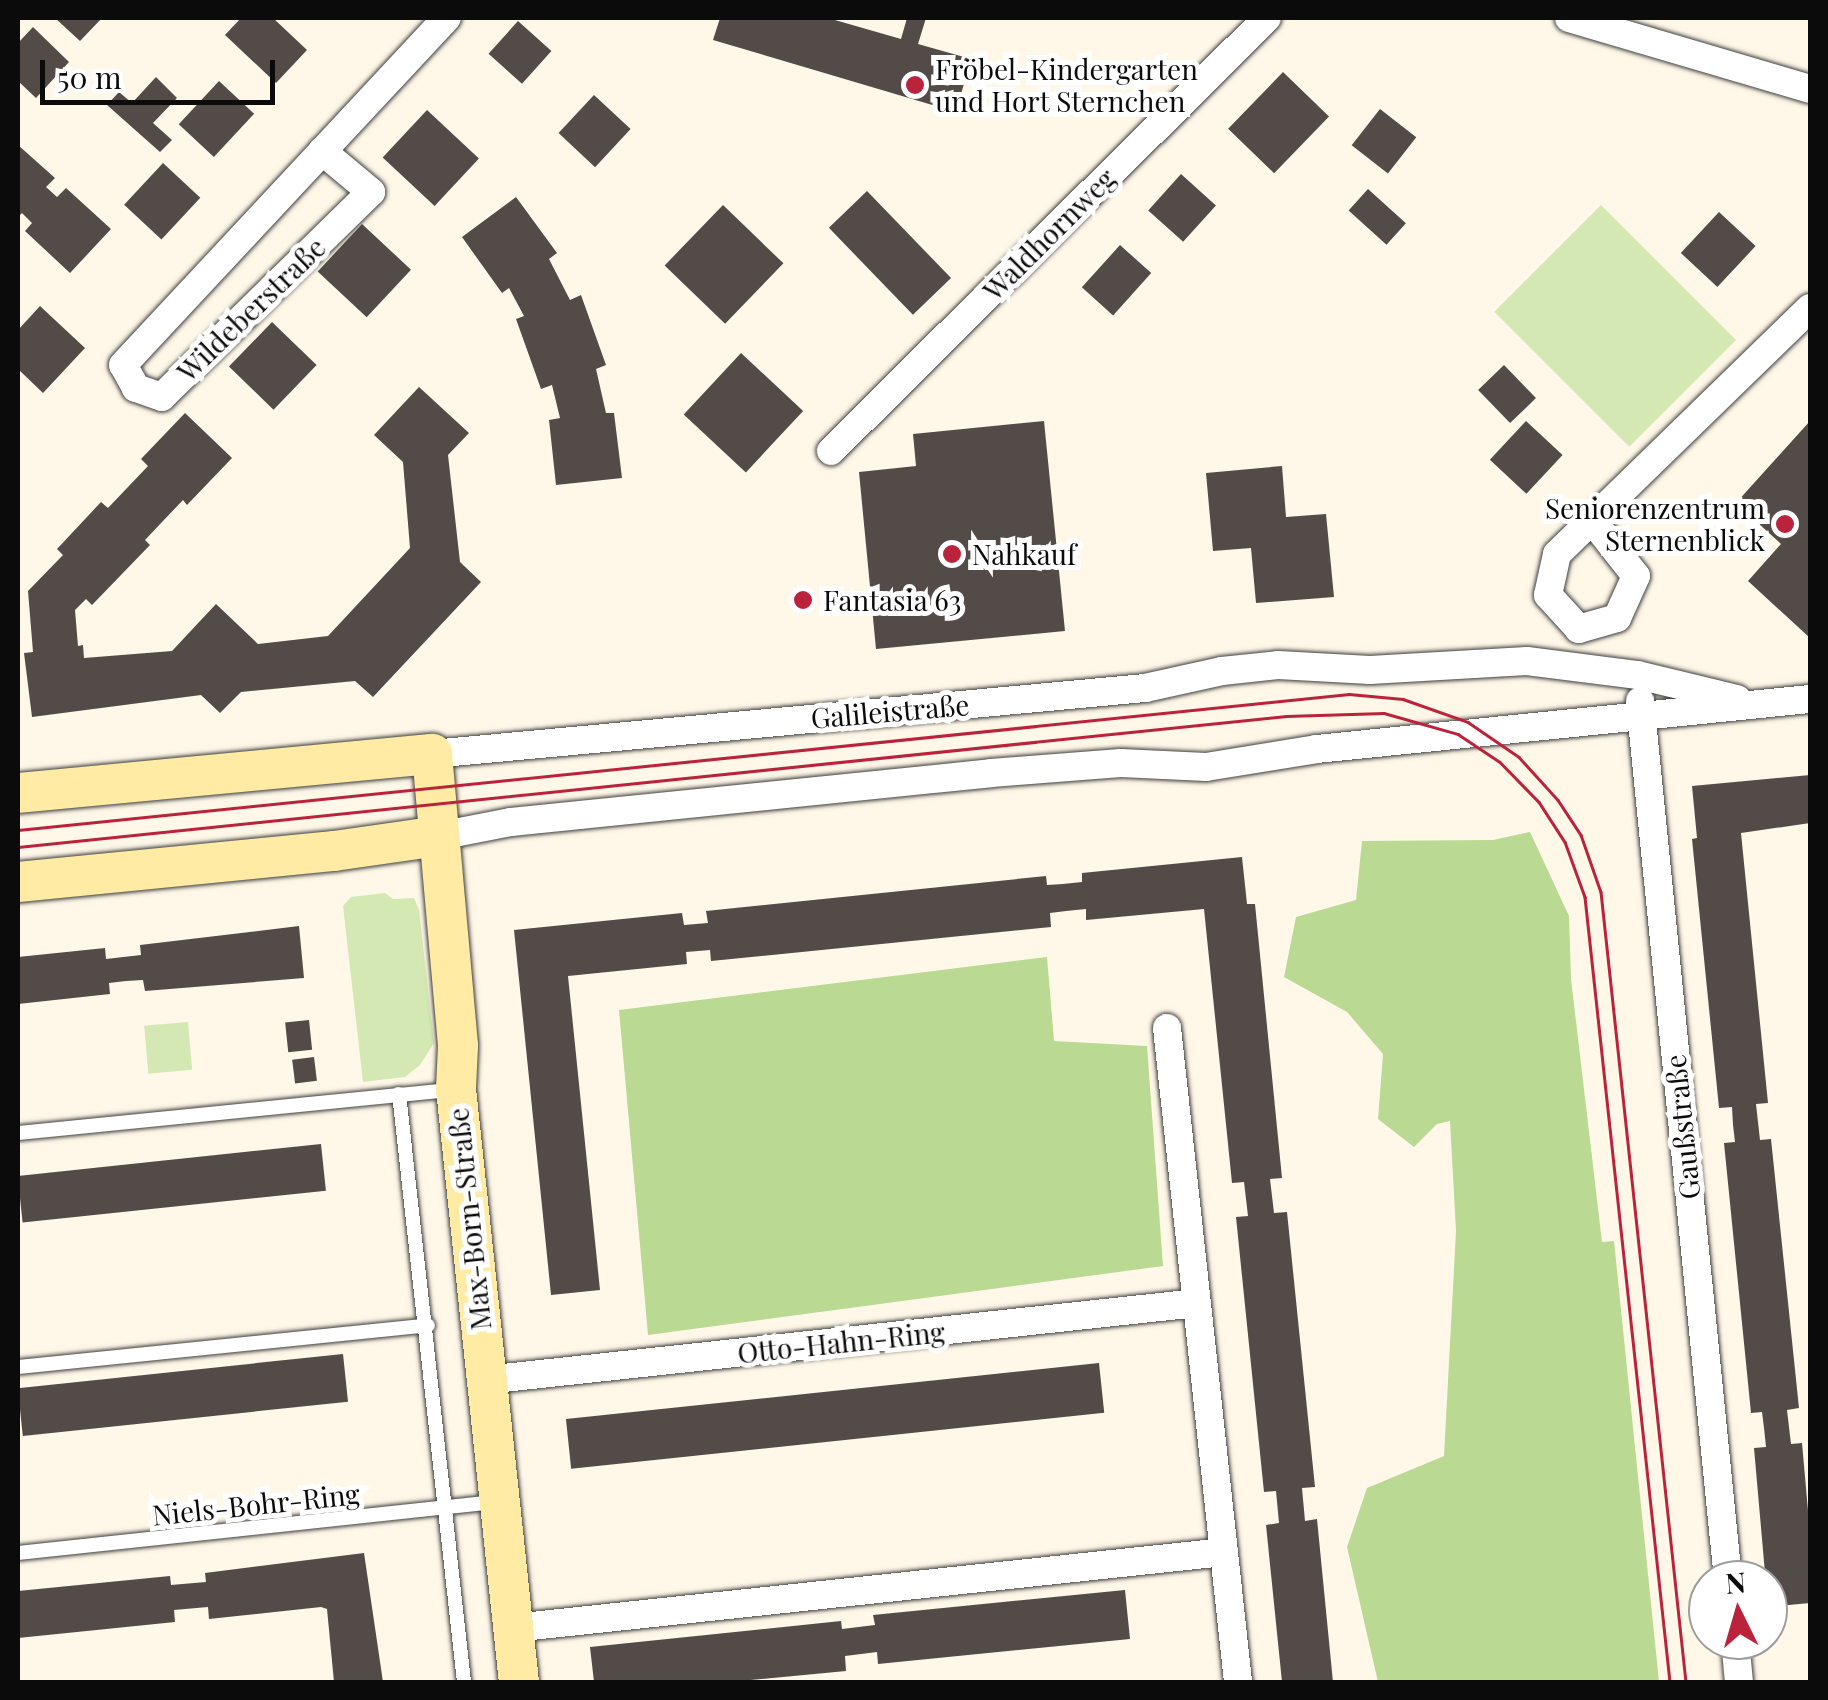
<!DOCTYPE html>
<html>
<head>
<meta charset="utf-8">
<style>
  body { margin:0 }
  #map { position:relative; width:1828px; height:1700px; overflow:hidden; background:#fff8e8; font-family:"Playfair Display",serif }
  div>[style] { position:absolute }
  .green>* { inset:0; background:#d4e8b3; transform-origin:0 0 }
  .forest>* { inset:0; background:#bad992 }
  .building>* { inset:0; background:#534b47; transform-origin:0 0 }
  .roads { filter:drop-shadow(0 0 2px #3e3e3e) drop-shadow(0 0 2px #3e3e3e) }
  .lane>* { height:14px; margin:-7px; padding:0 7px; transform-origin:7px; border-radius:7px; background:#fff }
  .street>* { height:28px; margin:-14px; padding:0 14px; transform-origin:14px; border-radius:14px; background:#fff }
  .secondary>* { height:40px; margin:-20px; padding:0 20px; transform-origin:20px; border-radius:20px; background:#ffeba3 }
  .tram>* { height:2.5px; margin:-1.25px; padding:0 1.25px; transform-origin:1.25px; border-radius:1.25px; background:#ba233b }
  .dots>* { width:28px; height:28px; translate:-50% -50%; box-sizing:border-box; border:5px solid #fff; border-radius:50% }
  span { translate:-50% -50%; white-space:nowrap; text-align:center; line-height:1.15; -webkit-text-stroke:10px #fff; paint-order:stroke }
  .poi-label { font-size:28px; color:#0b0b0b }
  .left { translate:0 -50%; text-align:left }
  .right { translate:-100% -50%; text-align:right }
  .street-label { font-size:28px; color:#0b0b0b }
  .frame { position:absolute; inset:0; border:20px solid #0b0b0b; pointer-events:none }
  .north { position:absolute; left:1688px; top:1560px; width:100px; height:100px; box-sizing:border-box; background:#fff; border:2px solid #9d9d9d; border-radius:50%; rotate:355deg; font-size:28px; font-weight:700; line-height:40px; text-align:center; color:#0b0b0b }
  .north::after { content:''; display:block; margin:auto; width:35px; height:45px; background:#ba233b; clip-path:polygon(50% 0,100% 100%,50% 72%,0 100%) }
  .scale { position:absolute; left:40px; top:60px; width:235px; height:45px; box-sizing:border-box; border:5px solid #0b0b0b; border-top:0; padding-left:12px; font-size:30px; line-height:35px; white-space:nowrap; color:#0b0b0b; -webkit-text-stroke:8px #fff; paint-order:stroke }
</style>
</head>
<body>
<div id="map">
  <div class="green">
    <i style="left:1601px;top:205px;width:191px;height:151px;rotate:45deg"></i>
    <i style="clip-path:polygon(385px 893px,393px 899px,414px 898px,419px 910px,434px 1043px,420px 1065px,405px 1077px,363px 1082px,343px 906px,351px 897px)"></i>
    <i style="left:188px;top:1022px;width:48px;height:44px;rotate:85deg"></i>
  </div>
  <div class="forest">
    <i style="clip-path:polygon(1530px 832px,1569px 916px,1571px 979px,1602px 1242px,1614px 1241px,1659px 1682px,1378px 1682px,1347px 1547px,1367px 1488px,1444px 1456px,1456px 1231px,1450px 1121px,1437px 1124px,1414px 1147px,1378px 1119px,1383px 1054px,1347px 1012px,1284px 977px,1296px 917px,1356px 900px,1362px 841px,1493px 840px)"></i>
    <i style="clip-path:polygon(1047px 957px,1054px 1041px,1147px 1046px,1163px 1266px,648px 1335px,619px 1010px)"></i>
  </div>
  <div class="building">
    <i style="clip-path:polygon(55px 18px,102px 18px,80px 41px)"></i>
    <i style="clip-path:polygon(241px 18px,273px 18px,307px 50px,276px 83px,225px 35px)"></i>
    <i style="clip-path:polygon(720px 18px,828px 18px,901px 39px,907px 18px,926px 18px,918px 44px,971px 59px,956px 112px,713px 40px)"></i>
    <i style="left:518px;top:21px;width:45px;height:44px;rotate:42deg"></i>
    <i style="clip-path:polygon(33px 27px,69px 62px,36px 98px,18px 81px,18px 43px)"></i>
    <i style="left:1283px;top:72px;width:64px;height:79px;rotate:44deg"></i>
    <i style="clip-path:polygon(156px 77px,177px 98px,153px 123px,172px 140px,160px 152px,107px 105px,119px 92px,132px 103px)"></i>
    <i style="left:219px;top:81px;width:48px;height:59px;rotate:43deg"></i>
    <i style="left:594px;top:95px;width:50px;height:52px;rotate:43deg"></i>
    <i style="left:1380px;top:109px;width:46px;height:46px;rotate:38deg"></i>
    <i style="left:427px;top:110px;width:71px;height:65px;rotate:43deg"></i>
    <i style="clip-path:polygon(18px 145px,55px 178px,46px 187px,57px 197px,66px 188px,111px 229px,70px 273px,25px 231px,32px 223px,22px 213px,18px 217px)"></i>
    <i style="left:163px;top:163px;width:51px;height:57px;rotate:43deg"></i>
    <i style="left:1181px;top:174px;width:47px;height:49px;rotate:42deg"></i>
    <i style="left:1368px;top:189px;width:51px;height:29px;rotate:42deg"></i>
    <i style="left:867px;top:191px;width:121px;height:53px;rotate:46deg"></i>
    <i style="clip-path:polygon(516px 197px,557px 253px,549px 259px,570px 300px,581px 295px,606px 365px,596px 369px,606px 413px,614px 413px,622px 478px,556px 485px,549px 420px,560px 418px,552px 385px,541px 389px,516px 319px,524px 316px,509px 288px,502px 293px,462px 237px)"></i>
    <i style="left:723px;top:205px;width:84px;height:84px;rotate:44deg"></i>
    <i style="left:1719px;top:212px;width:50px;height:56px;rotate:43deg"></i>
    <i style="left:362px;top:224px;width:67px;height:65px;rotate:43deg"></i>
    <i style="left:1120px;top:245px;width:42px;height:57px;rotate:42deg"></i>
    <i style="clip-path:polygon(40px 306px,85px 348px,43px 393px,18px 369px,18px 330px)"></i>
    <i style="left:272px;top:322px;width:62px;height:62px;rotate:44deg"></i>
    <i style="left:741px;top:353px;width:85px;height:84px;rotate:43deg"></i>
    <i style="left:1504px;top:365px;width:46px;height:36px;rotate:46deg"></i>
    <i style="clip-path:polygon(419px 387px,469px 433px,448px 455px,460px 562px,481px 582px,373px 697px,355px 681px,241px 692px,220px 713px,201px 695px,32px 717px,24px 653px,33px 652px,28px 591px,63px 555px,57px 549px,101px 502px,108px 508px,148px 466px,141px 459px,185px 413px,232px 458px,187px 505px,183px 500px,163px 521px,145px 540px,150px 545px,92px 605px,86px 599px,75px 610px,78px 646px,83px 645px,84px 658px,172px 651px,216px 604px,258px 644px,328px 636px,410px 548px,403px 462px,374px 435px)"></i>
    <i style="clip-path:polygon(1044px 421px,1065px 631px,876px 649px,859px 472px,916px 466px,913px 434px)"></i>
    <i style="left:1526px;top:421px;width:50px;height:53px;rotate:43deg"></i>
    <i style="clip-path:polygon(1810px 421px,1810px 638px,1748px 581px,1781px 544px,1736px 503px)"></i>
    <i style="clip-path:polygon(1282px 466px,1286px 517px,1326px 514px,1334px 597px,1256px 603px,1251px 548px,1213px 551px,1206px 473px)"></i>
    <i style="clip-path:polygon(1810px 775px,1810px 823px,1741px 833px,1768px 1103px,1756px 1104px,1760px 1140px,1771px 1139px,1799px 1408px,1787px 1410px,1791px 1444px,1802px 1443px,1810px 1533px,1810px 1603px,1768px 1607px,1754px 1448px,1766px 1447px,1764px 1428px,1762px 1412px,1751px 1413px,1724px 1143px,1735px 1142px,1733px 1125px,1732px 1107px,1719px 1108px,1692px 839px,1697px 838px,1692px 786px)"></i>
    <i style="clip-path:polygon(1242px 857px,1247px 904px,1255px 904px,1282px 1178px,1270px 1179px,1274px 1213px,1287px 1212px,1315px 1487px,1302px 1488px,1305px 1521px,1317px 1519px,1333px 1682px,1282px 1682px,1266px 1525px,1279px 1523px,1276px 1491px,1264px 1492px,1236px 1217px,1248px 1216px,1244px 1182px,1232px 1183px,1204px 909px,1086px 920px,1086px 909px,1066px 911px,1050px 913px,1051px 927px,711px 961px,710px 950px,686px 952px,687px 964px,568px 976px,600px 1290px,551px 1295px,514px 930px,682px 913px,684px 925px,708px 923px,706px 911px,1046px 876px,1047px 885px,1063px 884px,1082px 882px,1082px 873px)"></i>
    <i style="clip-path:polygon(299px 926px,304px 978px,145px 991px,143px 980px,126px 981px,109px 983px,110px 994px,18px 1004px,18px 957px,105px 948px,106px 959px,141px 955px,140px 945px)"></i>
    <i style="left:309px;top:1020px;width:30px;height:24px;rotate:84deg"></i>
    <i style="left:314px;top:1057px;width:24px;height:22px;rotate:83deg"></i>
    <i style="left:321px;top:1144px;width:47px;height:305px;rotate:84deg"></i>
    <i style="left:343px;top:1354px;width:48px;height:327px;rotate:84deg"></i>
    <i style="left:1099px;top:1363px;width:50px;height:536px;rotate:84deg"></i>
    <i style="clip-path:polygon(364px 1553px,383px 1682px,334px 1682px,327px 1609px,321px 1607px,209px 1619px,208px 1607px,174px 1610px,175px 1622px,18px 1638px,18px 1591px,170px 1576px,171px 1585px,206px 1582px,205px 1573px)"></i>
    <i style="clip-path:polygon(1125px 1590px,1130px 1639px,878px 1664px,877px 1652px,845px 1656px,846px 1671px,729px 1682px,594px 1682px,590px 1647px,841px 1621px,842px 1629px,875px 1625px,873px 1615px)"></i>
  </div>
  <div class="roads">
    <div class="lane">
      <i style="left:399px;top:1094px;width:592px;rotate:83.69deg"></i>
      <i style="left:18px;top:1133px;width:439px;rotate:-5.7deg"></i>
      <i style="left:18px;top:1367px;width:412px;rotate:-5.8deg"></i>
      <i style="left:18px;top:1553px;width:484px;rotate:-6.1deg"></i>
    </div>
    <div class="street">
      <i style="left:1569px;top:18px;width:251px;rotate:16.4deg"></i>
      <i style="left:322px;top:151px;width:64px;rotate:39.9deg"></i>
      <i style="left:371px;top:192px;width:293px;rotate:135.6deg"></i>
      <i style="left:162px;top:397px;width:28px;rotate:-161deg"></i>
      <i style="left:136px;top:388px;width:26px;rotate:-119deg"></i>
      <i style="left:123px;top:365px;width:475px;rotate:-47deg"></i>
      <i style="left:831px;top:451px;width:614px;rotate:-44.8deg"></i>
      <i style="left:1592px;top:520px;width:71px;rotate:51.8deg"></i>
      <i style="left:1636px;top:576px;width:46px;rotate:114.3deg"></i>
      <i style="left:1617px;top:618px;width:40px;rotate:164deg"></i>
      <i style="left:1579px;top:629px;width:46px;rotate:-132.4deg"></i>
      <i style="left:1548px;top:595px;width:42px;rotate:-77.6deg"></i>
      <i style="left:1557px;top:554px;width:353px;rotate:-44.2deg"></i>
      <i style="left:1640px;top:701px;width:883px;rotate:84.28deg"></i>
      <i style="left:432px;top:754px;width:716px;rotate:-5.29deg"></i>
      <i style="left:1145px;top:688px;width:79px;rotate:-12.4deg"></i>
      <i style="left:1222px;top:671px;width:56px;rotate:-6.1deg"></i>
      <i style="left:1278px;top:665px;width:92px;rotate:3.1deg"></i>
      <i style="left:1370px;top:670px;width:157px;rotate:-3.3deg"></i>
      <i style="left:1527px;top:661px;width:112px;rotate:7.2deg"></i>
      <i style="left:1638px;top:675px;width:102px;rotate:13.6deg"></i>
      <i style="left:439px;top:836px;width:73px;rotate:-11deg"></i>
      <i style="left:511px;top:822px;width:482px;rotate:-5.8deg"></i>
      <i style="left:991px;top:773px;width:130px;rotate:-4.4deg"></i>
      <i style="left:1121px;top:763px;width:85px;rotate:2.7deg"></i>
      <i style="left:1206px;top:767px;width:112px;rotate:-9.2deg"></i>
      <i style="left:1317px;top:749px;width:496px;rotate:-5.8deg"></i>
      <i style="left:1167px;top:1028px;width:658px;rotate:83.8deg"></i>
      <i style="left:485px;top:1380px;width:716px;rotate:-6.17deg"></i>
      <i style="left:513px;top:1628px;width:715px;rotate:-6.1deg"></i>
      <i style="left:1735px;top:1640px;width:42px;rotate:84.6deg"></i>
    </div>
    <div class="secondary">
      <i style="left:18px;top:793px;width:416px;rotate:-5.4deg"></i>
      <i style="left:432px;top:754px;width:293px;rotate:84.9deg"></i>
      <i style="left:458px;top:1046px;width:43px;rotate:92.7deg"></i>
      <i style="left:456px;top:1089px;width:596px;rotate:83.94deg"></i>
      <i style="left:18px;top:882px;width:318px;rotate:-5.6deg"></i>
      <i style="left:334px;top:851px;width:106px;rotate:-8.1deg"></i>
    </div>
  </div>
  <div class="tram">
    <i style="left:18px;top:830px;width:1338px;rotate:-5.83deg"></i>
    <i style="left:1349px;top:694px;width:54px;rotate:5.3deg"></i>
    <i style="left:1403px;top:699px;width:69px;rotate:19.5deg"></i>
    <i style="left:1468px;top:722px;width:62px;rotate:34.5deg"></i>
    <i style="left:1519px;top:757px;width:58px;rotate:47.8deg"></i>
    <i style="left:1558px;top:800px;width:42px;rotate:56.7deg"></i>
    <i style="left:1581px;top:835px;width:60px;rotate:70.7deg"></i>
    <i style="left:1601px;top:892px;width:795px;rotate:83.86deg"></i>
    <i style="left:18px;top:847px;width:1275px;rotate:-5.9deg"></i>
    <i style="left:1286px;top:716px;width:98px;rotate:-1.8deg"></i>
    <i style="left:1384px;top:713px;width:77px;rotate:15.8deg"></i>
    <i style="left:1458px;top:734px;width:50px;rotate:33.7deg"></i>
    <i style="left:1500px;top:762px;width:56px;rotate:45.7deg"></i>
    <i style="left:1539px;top:802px;width:48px;rotate:57deg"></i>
    <i style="left:1565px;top:842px;width:59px;rotate:70deg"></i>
    <i style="left:1585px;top:897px;width:790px;rotate:83.82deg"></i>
  </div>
  <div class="dots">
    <i style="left:915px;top:85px;background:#ba233b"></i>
    <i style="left:1785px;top:524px;background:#ba233b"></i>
    <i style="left:952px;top:554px;background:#ba233b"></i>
    <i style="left:803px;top:600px;background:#ba233b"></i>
  </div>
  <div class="poi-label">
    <span class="left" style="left:935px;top:85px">Fröbel-Kindergarten<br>und Hort Sternchen</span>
    <span class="right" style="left:1765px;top:524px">Seniorenzentrum<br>Sternenblick</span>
    <span class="left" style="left:972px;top:554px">Nahkauf</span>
    <span class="left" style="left:823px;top:600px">Fantasia 63</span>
  </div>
  <div class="street-label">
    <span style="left:1049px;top:234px;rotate:-45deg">Waldhornweg</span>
    <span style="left:251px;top:309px;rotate:-44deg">Wildeberstraße</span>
    <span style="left:890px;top:711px;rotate:-5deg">Galileistraße</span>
    <span style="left:1682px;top:1127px;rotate:-96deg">Gaußstraße</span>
    <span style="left:469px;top:1219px;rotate:-96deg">Max-Born-Straße</span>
    <span style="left:841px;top:1342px;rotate:-6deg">Otto-Hahn-Ring</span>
    <span style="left:256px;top:1504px;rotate:-6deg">Niels-Bohr-Ring</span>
  </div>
  <div class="frame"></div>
  <div class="north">N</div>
  <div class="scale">50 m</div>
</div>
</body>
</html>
